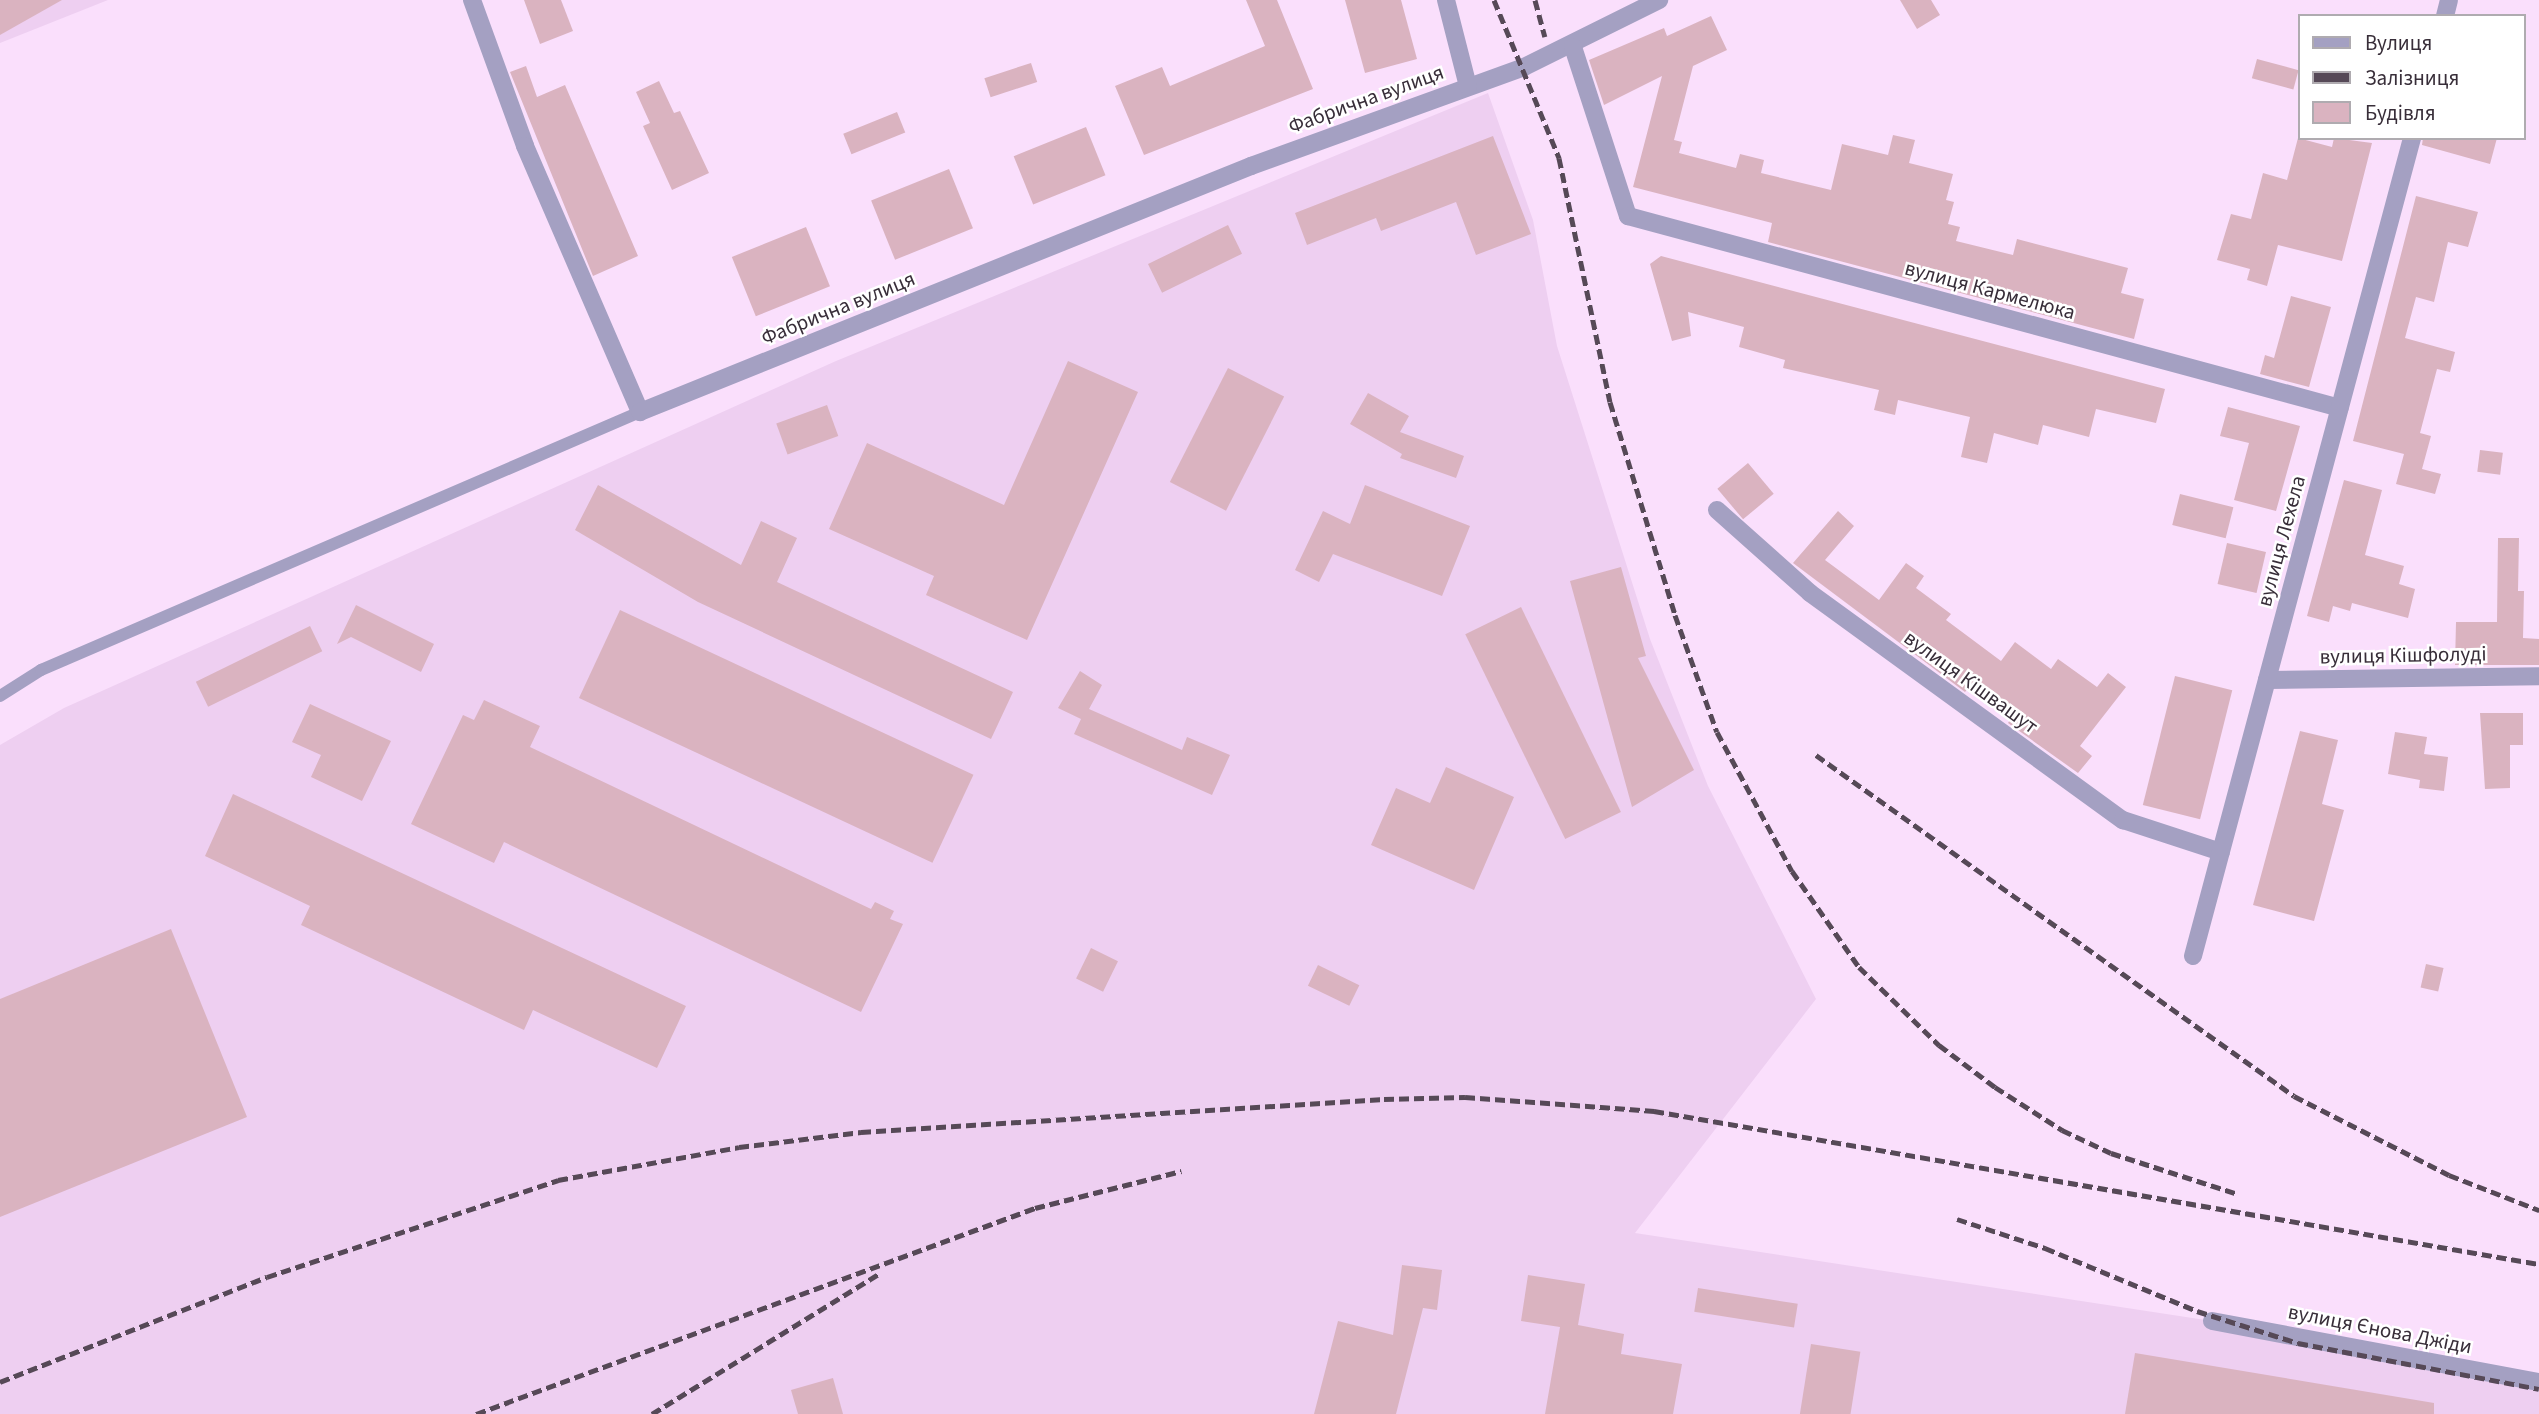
<!DOCTYPE html>
<html>
<head>
<meta charset="utf-8">
<style>
  body { margin:0 }
  #map { position:relative; width:2539px; height:1414px; overflow:hidden; background:#fadffc; font-family:"Source Sans 3",sans-serif }
  div>[style] { position:absolute }
  .built>* { inset:0; background:#eecff1 }
  .building>* { inset:0; background:#dab3c0; transform-origin:0 0 }
  .lane>* { height:12px; margin:-6px; padding:0 6px; transform-origin:6px; border-radius:6px; background:#a4a0c2 }
  .street>* { height:18px; margin:-9px; padding:0 9px; transform-origin:9px; border-radius:9px; background:#a4a0c2 }
  .rail>* { height:5px; margin-top:-2.5px; transform-origin:0; background:repeating-linear-gradient(90deg,#564957 0 10px,transparent 0 15px) }
  span { translate:-50% -50%; white-space:nowrap; text-align:center; line-height:1.15; -webkit-text-stroke:5px #fff; paint-order:stroke }
  .street-label { font-size:21px; color:#382e39 }
  .legend { position:absolute; left:2298px; top:14px; width:228px; height:126px; box-sizing:border-box; background:#fff; border:2px solid #afabb0; margin:0; padding:9px 12px; list-style:none; font-size:21px; color:#382e39 }
  .legend li { display:flex; align-items:center; gap:14px; height:35px }
  .legend b { width:35px; border:2px solid #afabb0 }
</style>
</head>
<body>
<div id="map">
  <div class="built">
    <i style="clip-path:polygon(0 0,108px 0,0 43px)"></i>
    <i style="clip-path:polygon(1488px 93px,1533px 220px,1557px 346px,1650px 639px,1708px 786px,1816px 999px,1635px 1233px,2212px 1321px,2539px 1382px,2539px 1414px,0 1414px,0 745px,64px 708px,836px 361px)"></i>
  </div>
  <div class="building">
    <i style="clip-path:polygon(0 0,62px 0,0 35px)"></i>
    <i style="clip-path:polygon(524px 0,561px 0,573px 31px,540px 44px)"></i>
    <i style="clip-path:polygon(1246px 0,1277px 0,1313px 89px,1144px 155px,1115px 86px,1162px 67px,1170px 86px,1265px 46px)"></i>
    <i style="clip-path:polygon(1345px 0,1401px 0,1417px 59px,1365px 73px)"></i>
    <i style="clip-path:polygon(1900px 0,1931px 0,1940px 15px,1917px 29px)"></i>
    <i style="clip-path:polygon(1711px 16px,1727px 50px,1693px 66px,1674px 140px,1682px 142px,1679px 153px,1736px 168px,1740px 154px,1764px 160px,1761px 173px,1831px 190px,1842px 144px,1888px 155px,1893px 135px,1915px 140px,1909px 163px,1953px 174px,1946px 200px,1954px 202px,1948px 224px,1960px 227px,1956px 241px,2013px 255px,2017px 239px,2128px 268px,2121px 293px,2144px 299px,2134px 339px,1768px 242px,1772px 223px,1633px 187px,1662px 76px,1604px 105px,1589px 60px,1664px 28px,1667px 36px)"></i>
    <i style="left:2257px;top:59px;width:43px;height:20px;rotate:15deg"></i>
    <i style="left:1031px;top:63px;width:20px;height:49px;rotate:72deg"></i>
    <i style="clip-path:polygon(526px 66px,537px 97px,565px 85px,638px 256px,593px 276px,510px 72px)"></i>
    <i style="clip-path:polygon(659px 81px,674px 113px,680px 111px,709px 173px,672px 190px,643px 126px,650px 123px,636px 92px)"></i>
    <i style="left:897px;top:112px;width:22px;height:58px;rotate:68deg"></i>
    <i style="left:1086px;top:127px;width:52px;height:78px;rotate:68deg"></i>
    <i style="clip-path:polygon(1493px 136px,1531px 234px,1476px 255px,1456px 202px,1381px 231px,1376px 218px,1307px 245px,1295px 213px)"></i>
    <i style="clip-path:polygon(2298px 138px,2332px 147px,2334px 138px,2372px 143px,2342px 261px,2278px 245px,2267px 286px,2247px 280px,2250px 269px,2217px 260px,2231px 214px,2251px 219px,2263px 173px,2287px 180px)"></i>
    <i style="clip-path:polygon(2423px 138px,2497px 138px,2490px 164px,2422px 145px)"></i>
    <i style="left:949px;top:169px;width:64px;height:84px;rotate:68deg"></i>
    <i style="clip-path:polygon(2416px 196px,2478px 212px,2468px 247px,2448px 242px,2434px 302px,2416px 297px,2405px 338px,2455px 352px,2450px 372px,2437px 369px,2420px 433px,2431px 436px,2422px 469px,2441px 474px,2435px 494px,2396px 484px,2404px 454px,2353px 441px)"></i>
    <i style="left:1228px;top:225px;width:32px;height:89px;rotate:64deg"></i>
    <i style="left:806px;top:227px;width:64px;height:80px;rotate:68deg"></i>
    <i style="clip-path:polygon(1661px 256px,2165px 389px,2156px 423px,2096px 409px,2089px 437px,2043px 425px,2038px 445px,1994px 433px,1987px 463px,1961px 457px,1970px 417px,1898px 400px,1895px 415px,1874px 410px,1879px 390px,1783px 368px,1785px 360px,1739px 347px,1744px 327px,1688px 312px,1691px 336px,1672px 341px,1650px 264px)"></i>
    <i style="clip-path:polygon(2291px 296px,2331px 307px,2309px 387px,2260px 374px,2265px 355px,2274px 358px)"></i>
    <i style="clip-path:polygon(1068px 361px,1138px 392px,1027px 640px,926px 595px,934px 576px,829px 529px,867px 443px,1004px 505px)"></i>
    <i style="left:1228px;top:368px;width:63px;height:128px;rotate:27deg"></i>
    <i style="clip-path:polygon(1368px 393px,1409px 416px,1400px 432px,1464px 456px,1456px 478px,1400px 458px,1402px 454px,1350px 424px)"></i>
    <i style="left:827px;top:405px;width:33px;height:54px;rotate:70deg"></i>
    <i style="clip-path:polygon(2228px 407px,2300px 426px,2276px 511px,2234px 500px,2249px 443px,2220px 436px)"></i>
    <i style="left:2480px;top:450px;width:23px;height:22px;rotate:7deg"></i>
    <i style="left:1748px;top:463px;width:40px;height:40px;rotate:50deg"></i>
    <i style="clip-path:polygon(2344px 480px,2382px 490px,2365px 555px,2404px 566px,2399px 584px,2415px 589px,2408px 618px,2352px 603px,2350px 611px,2333px 606px,2329px 622px,2307px 616px)"></i>
    <i style="clip-path:polygon(598px 485px,741px 565px,761px 521px,797px 538px,777px 582px,1013px 692px,991px 739px,698px 602px,575px 530px)"></i>
    <i style="clip-path:polygon(1365px 485px,1470px 526px,1442px 596px,1333px 554px,1319px 582px,1295px 570px,1323px 511px,1350px 524px)"></i>
    <i style="left:2180px;top:494px;width:55px;height:32px;rotate:14deg"></i>
    <i style="clip-path:polygon(1838px 511px,1854px 526px,1825px 560px,1879px 600px,1906px 563px,1924px 576px,1916px 588px,1951px 614px,1946px 620px,2001px 661px,2015px 642px,2051px 669px,2058px 659px,2097px 687px,2108px 673px,2126px 687px,2080px 746px,2092px 756px,2078px 773px,2008px 723px,2012px 717px,1970px 686px,1965px 692px,1793px 563px)"></i>
    <i style="clip-path:polygon(2498px 538px,2519px 538px,2518px 591px,2524px 591px,2523px 638px,2539px 639px,2539px 665px,2455px 665px,2456px 622px,2497px 622px)"></i>
    <i style="left:2227px;top:543px;width:40px;height:42px;rotate:13deg"></i>
    <i style="clip-path:polygon(1621px 567px,1646px 656px,1638px 658px,1694px 770px,1632px 807px,1570px 581px)"></i>
    <i style="clip-path:polygon(356px 605px,434px 644px,421px 672px,351px 637px,337px 644px)"></i>
    <i style="left:1521px;top:607px;width:228px;height:62px;rotate:64deg"></i>
    <i style="left:620px;top:610px;width:390px;height:97px;rotate:25deg"></i>
    <i style="left:310px;top:626px;width:28px;height:127px;rotate:64deg"></i>
    <i style="clip-path:polygon(1080px 671px,1102px 685px,1089px 709px,1182px 750px,1187px 737px,1230px 755px,1212px 795px,1074px 734px,1081px 719px,1058px 708px)"></i>
    <i style="left:2175px;top:676px;width:59px;height:133px;rotate:14deg"></i>
    <i style="clip-path:polygon(484px 700px,540px 726px,530px 747px,871px 909px,875px 902px,894px 911px,890px 919px,903px 924px,861px 1012px,504px 842px,494px 863px,411px 824px,463px 715px,474px 720px)"></i>
    <i style="clip-path:polygon(310px 704px,391px 741px,362px 801px,311px 777px,321px 755px,292px 742px)"></i>
    <i style="clip-path:polygon(2480px 713px,2523px 713px,2523px 745px,2510px 745px,2510px 788px,2485px 789px)"></i>
    <i style="clip-path:polygon(2300px 731px,2338px 740px,2322px 804px,2344px 810px,2314px 921px,2253px 905px)"></i>
    <i style="clip-path:polygon(2395px 732px,2427px 737px,2424px 754px,2448px 757px,2444px 791px,2419px 788px,2420px 780px,2388px 774px)"></i>
    <i style="clip-path:polygon(1446px 767px,1514px 797px,1474px 890px,1371px 845px,1396px 788px,1430px 803px)"></i>
    <i style="clip-path:polygon(233px 794px,686px 1006px,657px 1068px,533px 1010px,524px 1030px,301px 925px,310px 906px,205px 856px)"></i>
    <i style="clip-path:polygon(171px 929px,247px 1117px,0 1217px,0 999px)"></i>
    <i style="left:1091px;top:948px;width:30px;height:34px;rotate:26deg"></i>
    <i style="left:2426px;top:964px;width:18px;height:24px;rotate:13deg"></i>
    <i style="left:1318px;top:965px;width:46px;height:23px;rotate:26deg"></i>
    <i style="clip-path:polygon(1402px 1265px,1442px 1270px,1437px 1310px,1423px 1308px,1396px 1414px,1314px 1414px,1338px 1321px,1393px 1335px)"></i>
    <i style="clip-path:polygon(1528px 1275px,1585px 1284px,1578px 1325px,1624px 1334px,1621px 1354px,1682px 1364px,1673px 1414px,1545px 1414px,1560px 1327px,1521px 1321px)"></i>
    <i style="left:1698px;top:1288px;width:101px;height:24px;rotate:9deg"></i>
    <i style="left:1811px;top:1344px;width:50px;height:71px;rotate:9deg"></i>
    <i style="clip-path:polygon(2135px 1353px,2434px 1403px,2434px 1414px,2125px 1414px)"></i>
    <i style="clip-path:polygon(833px 1378px,843px 1414px,798px 1414px,791px 1390px)"></i>
  </div>
  <div class="lane">
    <i style="left:0;top:696px;width:49px;rotate:-32.4deg"></i>
    <i style="left:41px;top:670px;width:652px;rotate:-23.3deg"></i>
  </div>
  <div class="street">
    <i style="left:472px;top:0;width:155px;rotate:70deg"></i>
    <i style="left:525px;top:146px;width:290px;rotate:66.6deg"></i>
    <i style="left:640px;top:412px;width:659px;rotate:-21.93deg"></i>
    <i style="left:1251px;top:166px;width:290px;rotate:-19.9deg"></i>
    <i style="left:1524px;top:67px;width:151px;rotate:-26.4deg"></i>
    <i style="left:1446px;top:0;width:89px;rotate:75.7deg"></i>
    <i style="left:2445px;top:16px;width:16px;rotate:-76deg"></i>
    <i style="left:1573px;top:47px;width:178px;rotate:72deg"></i>
    <i style="left:1628px;top:216px;width:737px;rotate:15.09deg"></i>
    <i style="left:1717px;top:510px;width:125px;rotate:41.7deg"></i>
    <i style="left:1810px;top:593px;width:387px;rotate:36deg"></i>
    <i style="left:2123px;top:820px;width:103px;rotate:18.1deg"></i>
    <i style="left:2267px;top:680px;width:272px;rotate:-0.8deg"></i>
    <i style="left:2193px;top:956px;width:847px;rotate:-75.01deg"></i>
    <i style="left:2212px;top:1321px;width:333px;rotate:10.6deg"></i>
  </div>
  <div class="rail">
    <i style="left:1494px;top:0;width:171px;rotate:67.6deg"></i>
    <i style="left:1559px;top:158px;width:249px;rotate:78.2deg"></i>
    <i style="left:1610px;top:402px;width:223px;rotate:73deg"></i>
    <i style="left:1675px;top:615px;width:124px;rotate:70.3deg"></i>
    <i style="left:1717px;top:732px;width:158px;rotate:61.7deg"></i>
    <i style="left:1792px;top:871px;width:117px;rotate:55.1deg"></i>
    <i style="left:1859px;top:967px;width:112px;rotate:44.3deg"></i>
    <i style="left:1939px;top:1045px;width:70px;rotate:36.9deg"></i>
    <i style="left:1995px;top:1087px;width:80px;rotate:32.7deg"></i>
    <i style="left:2062px;top:1130px;width:54px;rotate:25.1deg"></i>
    <i style="left:2111px;top:1153px;width:133px;rotate:17.9deg"></i>
    <i style="left:1535px;top:0;width:38px;rotate:75deg"></i>
    <i style="left:1816px;top:755px;width:587px;rotate:35.5deg"></i>
    <i style="left:2294px;top:1096px;width:174px;rotate:27deg"></i>
    <i style="left:2449px;top:1175px;width:97px;rotate:21.3deg"></i>
    <i style="left:1957px;top:1219px;width:93px;rotate:18.2deg"></i>
    <i style="left:2045px;top:1248px;width:165px;rotate:22.5deg"></i>
    <i style="left:2197px;top:1311px;width:106px;rotate:17.6deg"></i>
    <i style="left:2298px;top:1343px;width:245px;rotate:10.8deg"></i>
    <i style="left:0;top:1382px;width:287px;rotate:-21.5deg"></i>
    <i style="left:267px;top:1277px;width:307px;rotate:-18.4deg"></i>
    <i style="left:558px;top:1180px;width:184px;rotate:-10.3deg"></i>
    <i style="left:739px;top:1147px;width:123px;rotate:-7deg"></i>
    <i style="left:861px;top:1132px;width:524px;rotate:-3.61deg"></i>
    <i style="left:1384px;top:1099px;width:81px;rotate:-1.4deg"></i>
    <i style="left:1465px;top:1097px;width:190px;rotate:4.2deg"></i>
    <i style="left:1654px;top:1111px;width:898px;rotate:9.81deg"></i>
    <i style="left:476px;top:1414px;width:596px;rotate:-20.23deg"></i>
    <i style="left:1035px;top:1208px;width:151px;rotate:-14.2deg"></i>
    <i style="left:652px;top:1414px;width:268px;rotate:-31.7deg"></i>
  </div>
  <div class="street-label">
    <span style="left:1366px;top:99px;rotate:-20deg">Фабрична вулиця</span>
    <span style="left:1990px;top:290px;rotate:15deg">вулиця Кармелюка</span>
    <span style="left:838px;top:308px;rotate:-22deg">Фабрична вулиця</span>
    <span style="left:2281px;top:541px;rotate:-75deg">вулиця Лехела</span>
    <span style="left:2403px;top:655px;rotate:-1deg">вулиця Кішфолуді</span>
    <span style="left:1971px;top:682px;rotate:36deg">вулиця Кішвашут</span>
    <span style="left:2380px;top:1329px;rotate:11deg">вулиця Єнова Джіди</span>
  </div>
  <ul class="legend">
  <li><b style="height:9px;background:#a4a0c2"></b>Вулиця</li>
  <li><b style="height:9px;background:#564957"></b>Залізниця</li>
  <li><b style="height:19px;background:#dab3c0"></b>Будівля</li>
  </ul>
</div>
</body>
</html>
